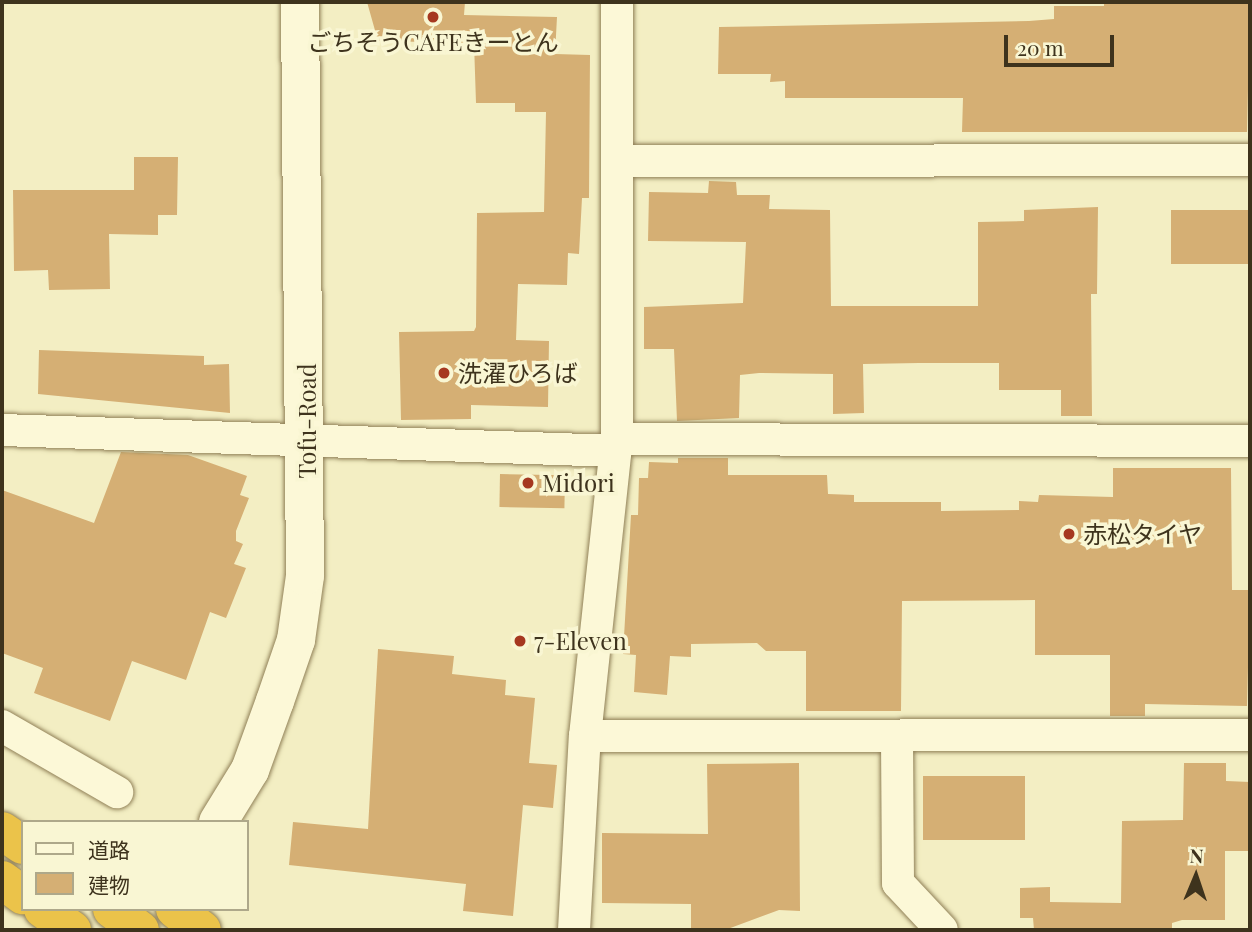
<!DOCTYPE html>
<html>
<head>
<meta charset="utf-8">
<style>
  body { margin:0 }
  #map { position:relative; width:1252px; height:932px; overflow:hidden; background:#f3eec3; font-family:"Playfair Display","Noto Sans JP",serif }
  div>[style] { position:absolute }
  .building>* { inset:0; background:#d5af74; transform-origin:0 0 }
  .roads { filter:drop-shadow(0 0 2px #908057) drop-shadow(0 0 2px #908057) }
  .street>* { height:32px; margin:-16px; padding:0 16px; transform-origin:16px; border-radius:16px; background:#fcf8d7 }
  .secondary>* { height:38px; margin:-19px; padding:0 19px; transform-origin:19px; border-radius:19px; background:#fcf8d7 }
  .highway>* { height:38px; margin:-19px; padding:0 19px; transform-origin:19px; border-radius:19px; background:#ebc34a }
  .dots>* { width:19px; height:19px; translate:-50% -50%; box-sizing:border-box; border:4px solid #f9f6d3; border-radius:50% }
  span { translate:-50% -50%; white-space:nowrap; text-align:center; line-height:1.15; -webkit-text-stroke:7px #f9f6d3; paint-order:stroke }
  .poi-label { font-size:24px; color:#3e331d }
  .left { translate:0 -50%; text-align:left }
  .street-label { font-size:24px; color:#3e331d }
  .frame { position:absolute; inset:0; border:4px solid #3e331d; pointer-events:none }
  .legend { position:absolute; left:21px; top:820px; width:228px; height:91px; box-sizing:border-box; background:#f9f6d3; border:2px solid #aea88a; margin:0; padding:9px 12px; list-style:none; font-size:21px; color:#3e331d }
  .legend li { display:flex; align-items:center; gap:14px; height:35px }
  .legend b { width:35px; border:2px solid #aea88a }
  .north { position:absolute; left:1161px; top:841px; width:70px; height:70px; -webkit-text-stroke:5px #f9f6d3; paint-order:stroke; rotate:2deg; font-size:19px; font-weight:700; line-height:28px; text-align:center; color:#3e331d }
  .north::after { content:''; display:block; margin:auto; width:24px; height:32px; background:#3e331d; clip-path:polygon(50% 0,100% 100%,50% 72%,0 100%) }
  .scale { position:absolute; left:1004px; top:35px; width:110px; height:32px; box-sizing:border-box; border:4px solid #3e331d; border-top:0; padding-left:9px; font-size:21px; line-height:24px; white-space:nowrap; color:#3e331d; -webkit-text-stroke:5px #f9f6d3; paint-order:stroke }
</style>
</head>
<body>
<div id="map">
  <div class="building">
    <i style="clip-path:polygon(367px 2px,465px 2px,464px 15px,557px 17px,555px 54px,590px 55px,589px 198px,582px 198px,579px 254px,568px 253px,567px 285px,518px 284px,516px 340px,549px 341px,548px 407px,471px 405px,471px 419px,401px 420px,399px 332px,474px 331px,476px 327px,477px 213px,544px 212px,546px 112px,515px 112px,515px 103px,476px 103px,474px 43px,378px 41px)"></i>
    <i style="clip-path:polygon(1104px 2px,1250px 2px,1247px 132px,962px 132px,963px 98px,785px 98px,785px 81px,770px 82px,771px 74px,718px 74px,719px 27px,1029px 21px,1054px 19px,1054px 6px,1104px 6px)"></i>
    <i style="clip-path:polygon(134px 157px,178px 157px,177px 215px,158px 215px,158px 235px,109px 234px,110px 289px,49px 290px,48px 270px,14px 271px,13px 190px,134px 190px)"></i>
    <i style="clip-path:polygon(709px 181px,736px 182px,737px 195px,770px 195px,769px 209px,830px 210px,831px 306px,978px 306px,978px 222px,1024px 221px,1024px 210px,1098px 207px,1097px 294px,1091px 294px,1092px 416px,1061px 416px,1061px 390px,999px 390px,999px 363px,919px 363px,863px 364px,864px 413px,833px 414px,833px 374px,759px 373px,740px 375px,739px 418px,677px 421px,674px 349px,644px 349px,644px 307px,743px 303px,746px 242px,648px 241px,649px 192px,708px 193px)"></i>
    <i style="left:1250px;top:210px;width:54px;height:79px;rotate:90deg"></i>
    <i style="clip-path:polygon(39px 350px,204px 356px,204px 365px,229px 364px,230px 413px,38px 394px)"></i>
    <i style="clip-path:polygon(121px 452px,188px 455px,247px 476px,240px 495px,249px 498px,236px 531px,236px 541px,243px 544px,234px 564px,246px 568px,226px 618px,210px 612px,186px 680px,132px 661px,110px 721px,34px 693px,43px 668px,2px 653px,2px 490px,94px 523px)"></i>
    <i style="clip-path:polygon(678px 458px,728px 458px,728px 475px,827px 475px,828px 494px,854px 495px,854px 502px,941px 502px,941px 511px,1019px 510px,1019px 501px,1038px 502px,1039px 495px,1113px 497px,1113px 468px,1231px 468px,1232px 590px,1250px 590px,1247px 706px,1145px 704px,1145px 716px,1110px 716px,1110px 655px,1035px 655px,1035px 600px,902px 601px,901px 711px,806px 711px,806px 651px,766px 651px,757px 643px,691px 644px,691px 657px,670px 656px,667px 695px,634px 692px,636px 655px,623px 654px,631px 515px,638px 515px,639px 478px,648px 478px,649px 462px,678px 463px)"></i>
    <i style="left:500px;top:474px;width:65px;height:33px;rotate:1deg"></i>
    <i style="clip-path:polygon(378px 649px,454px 656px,452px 674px,506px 680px,505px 695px,535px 698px,529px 763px,557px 765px,553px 808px,523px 805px,513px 916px,463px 911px,466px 884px,289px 865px,293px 822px,368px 829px)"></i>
    <i style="clip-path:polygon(799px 763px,800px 911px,779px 910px,725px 930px,691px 930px,691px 904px,602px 903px,602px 833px,708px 834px,707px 764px)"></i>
    <i style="clip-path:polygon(1184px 763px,1226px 763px,1226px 781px,1250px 782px,1250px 851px,1225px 851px,1225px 920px,1182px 920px,1172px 923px,1172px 930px,1034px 930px,1033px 918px,1020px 918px,1020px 888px,1050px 887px,1050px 902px,1121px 903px,1122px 821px,1183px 820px)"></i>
    <i style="left:923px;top:776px;width:102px;height:64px"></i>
  </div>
  <div class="roads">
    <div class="street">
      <i style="left:619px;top:161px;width:631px;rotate:-0.09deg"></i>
      <i style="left:2px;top:430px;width:614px;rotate:1.96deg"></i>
      <i style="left:617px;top:439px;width:633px;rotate:0.18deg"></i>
      <i style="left:2px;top:726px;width:133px;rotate:29.9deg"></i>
      <i style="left:585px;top:736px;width:665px;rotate:-0.09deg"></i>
      <i style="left:897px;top:739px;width:144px;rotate:89.6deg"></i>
      <i style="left:898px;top:883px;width:64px;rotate:46.9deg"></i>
      <i style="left:574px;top:930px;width:194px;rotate:-86.8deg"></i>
      <i style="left:585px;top:736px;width:299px;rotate:-83.9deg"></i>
      <i style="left:617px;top:439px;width:437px;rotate:-90deg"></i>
    </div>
    <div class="secondary">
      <i style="left:218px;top:822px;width:61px;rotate:-58.4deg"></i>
      <i style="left:250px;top:770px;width:73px;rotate:-70.1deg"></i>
      <i style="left:275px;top:701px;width:65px;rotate:-71deg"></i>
      <i style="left:296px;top:640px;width:65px;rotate:-82deg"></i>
      <i style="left:305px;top:576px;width:574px;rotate:-90.5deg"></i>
    </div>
    <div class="highway">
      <i style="left:2px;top:831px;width:25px;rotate:34deg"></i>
      <i style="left:2px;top:880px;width:26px;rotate:36deg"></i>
      <i style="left:43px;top:909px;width:36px;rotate:36deg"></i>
      <i style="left:112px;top:909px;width:35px;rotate:37deg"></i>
      <i style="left:175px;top:909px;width:34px;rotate:38deg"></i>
    </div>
  </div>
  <div class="dots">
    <i style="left:433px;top:17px;background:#a63820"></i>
    <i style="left:444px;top:373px;background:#a63820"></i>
    <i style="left:528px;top:483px;background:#a63820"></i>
    <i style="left:1069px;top:534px;background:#a63820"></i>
    <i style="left:520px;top:641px;background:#a63820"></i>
  </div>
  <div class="poi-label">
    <span style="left:433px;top:42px">ごちそうCAFEきーとん</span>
    <span class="left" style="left:458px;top:373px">洗濯ひろば</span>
    <span class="left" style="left:542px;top:483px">Midori</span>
    <span class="left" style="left:1083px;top:534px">赤松タイヤ</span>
    <span class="left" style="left:534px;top:641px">7-Eleven</span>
  </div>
  <div class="street-label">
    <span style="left:307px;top:421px;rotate:-90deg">Tofu-Road</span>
  </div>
  <div class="frame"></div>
  <ul class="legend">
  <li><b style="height:9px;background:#fcf8d7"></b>道路</li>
  <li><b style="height:19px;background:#d5af74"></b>建物</li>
  </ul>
  <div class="north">N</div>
  <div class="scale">20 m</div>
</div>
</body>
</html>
